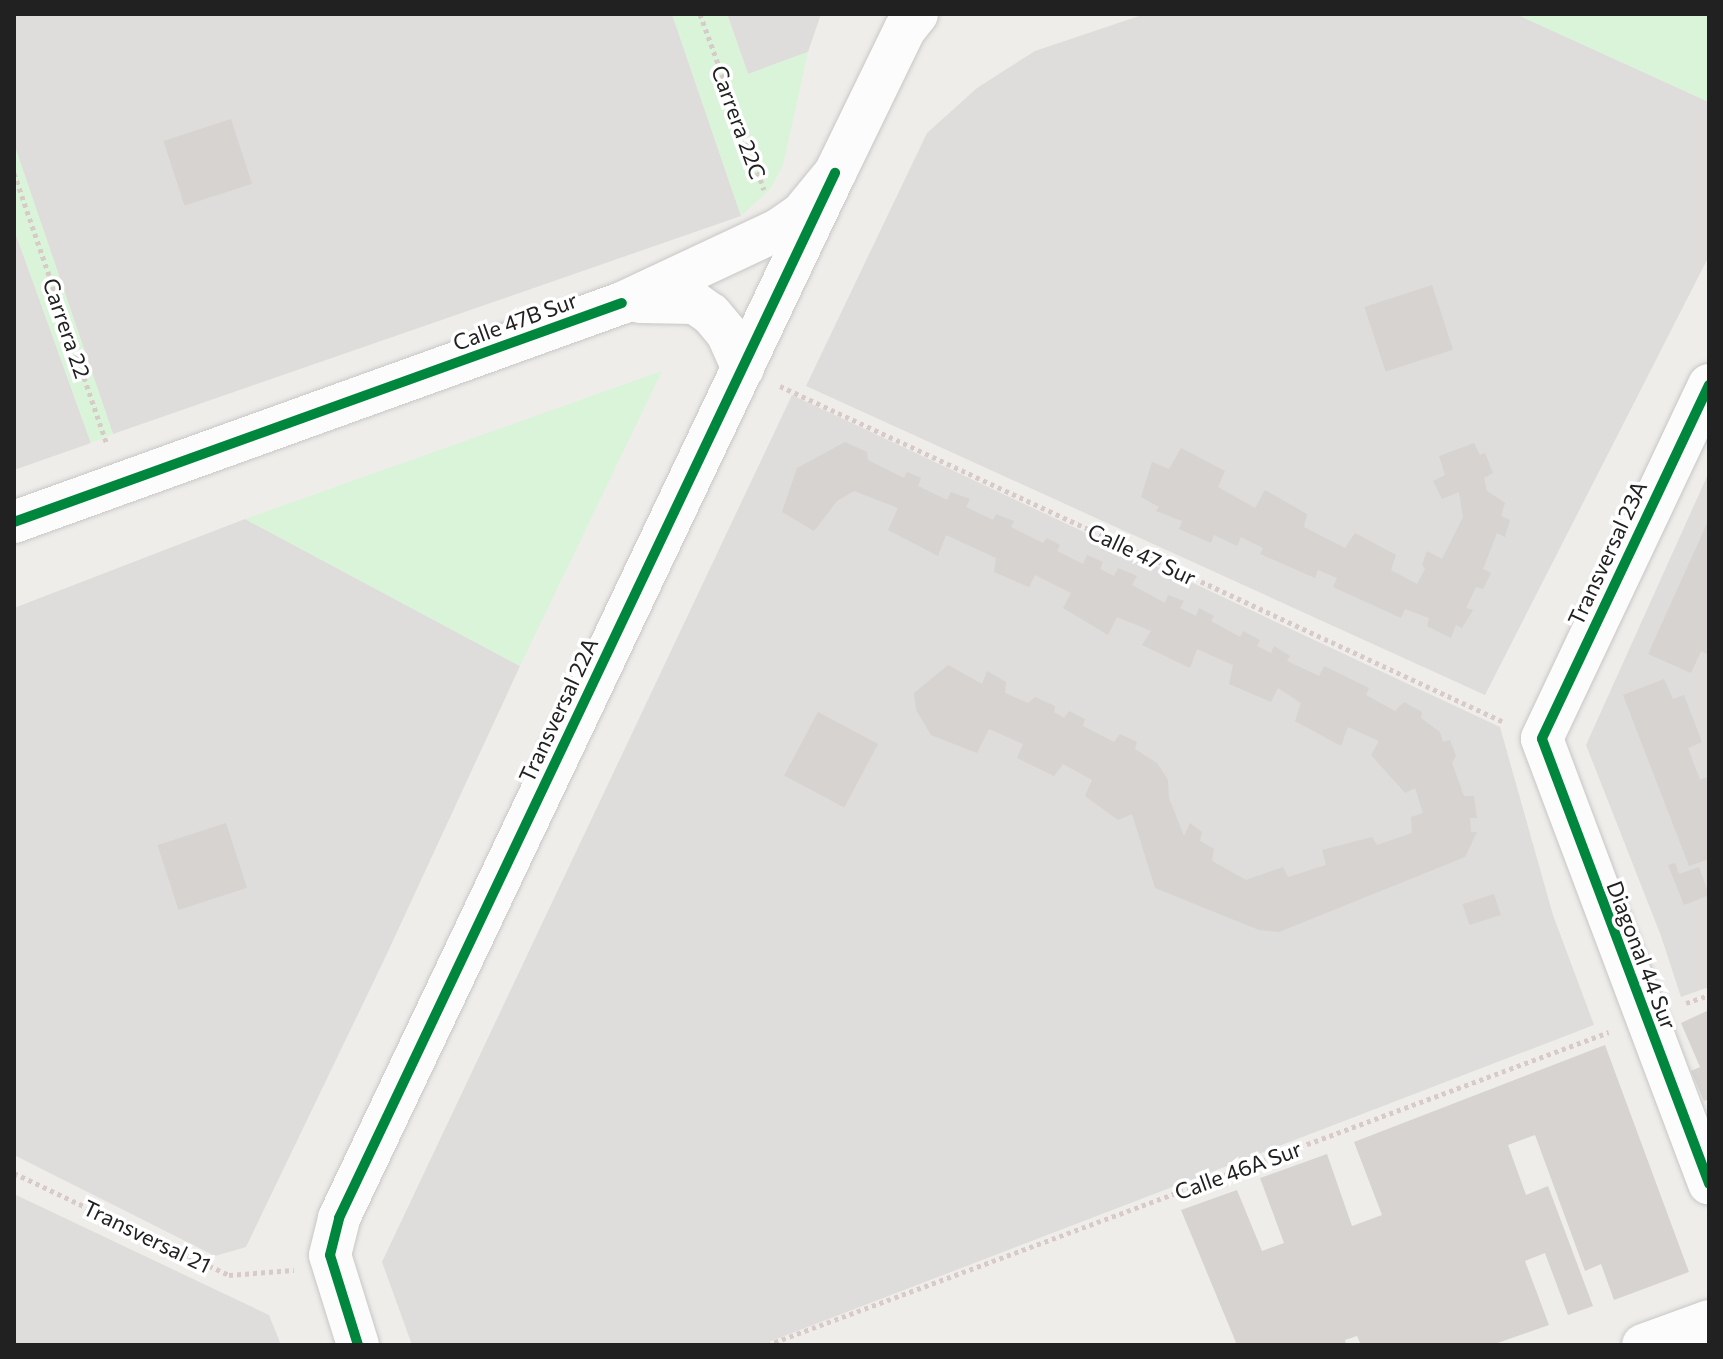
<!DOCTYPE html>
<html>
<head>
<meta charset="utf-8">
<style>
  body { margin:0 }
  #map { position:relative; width:1723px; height:1359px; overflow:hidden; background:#efedea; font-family:Commissioner,sans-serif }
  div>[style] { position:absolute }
  .residential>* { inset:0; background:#dedddb }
  .park>* { inset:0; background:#d9f4d9 }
  .building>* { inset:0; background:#d6d3d1; transform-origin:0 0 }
  .path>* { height:5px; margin-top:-2.5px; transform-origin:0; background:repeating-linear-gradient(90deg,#d8cac8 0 4px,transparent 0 8px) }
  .roads { filter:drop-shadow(0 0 2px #c8c7c6) drop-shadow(0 0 2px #c8c7c6) }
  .tertiary>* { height:42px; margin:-21px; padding:0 21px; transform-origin:21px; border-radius:21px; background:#fdfcfc }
  .cycleway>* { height:10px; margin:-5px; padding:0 5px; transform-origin:5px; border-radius:5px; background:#00873e }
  span { translate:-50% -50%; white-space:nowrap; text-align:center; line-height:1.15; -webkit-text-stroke:7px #fff; paint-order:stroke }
  .street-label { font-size:22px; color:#212121 }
  .frame { position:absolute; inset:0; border:16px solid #212121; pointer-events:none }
</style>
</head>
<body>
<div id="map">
  <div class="residential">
    <i style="clip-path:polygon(14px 14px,672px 14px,741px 216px,113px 434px,14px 144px)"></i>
    <i style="clip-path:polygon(727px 14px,821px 14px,808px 52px,748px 74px)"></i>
    <i style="clip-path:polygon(1145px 14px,1516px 14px,1709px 102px,1709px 256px,1485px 695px,806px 386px,927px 133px,977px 88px,1035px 51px)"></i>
    <i style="clip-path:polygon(14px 229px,91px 443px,14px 470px)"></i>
    <i style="clip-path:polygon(792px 395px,1500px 727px,1553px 915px,1594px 1025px,761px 1345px,412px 1345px,382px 1262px)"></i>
    <i style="clip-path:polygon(1709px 472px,1709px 987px,1681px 997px,1661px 936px,1586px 745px)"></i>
    <i style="clip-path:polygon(245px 519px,520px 666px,385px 958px,246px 1247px,215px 1256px,14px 1155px,14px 608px)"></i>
    <i style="clip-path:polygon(14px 1194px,269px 1315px,281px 1345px,14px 1345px)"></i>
  </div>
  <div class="park">
    <i style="clip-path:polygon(672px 14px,727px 14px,748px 74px,808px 52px,783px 165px,771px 188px,741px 216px)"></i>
    <i style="clip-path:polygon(1516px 14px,1709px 14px,1709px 102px)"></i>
    <i style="clip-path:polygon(14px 144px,113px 434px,91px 443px,14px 229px)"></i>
    <i style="clip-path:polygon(662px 371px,520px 666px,245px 519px)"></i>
  </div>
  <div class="building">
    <i style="left:231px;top:119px;width:68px;height:71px;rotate:72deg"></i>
    <i style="left:1432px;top:285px;width:68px;height:71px;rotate:72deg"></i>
    <i style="clip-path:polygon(845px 442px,867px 452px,868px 460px,904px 478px,907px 472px,921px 478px,918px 486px,947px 500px,951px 492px,970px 499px,966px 507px,993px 520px,996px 514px,1014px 521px,1011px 527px,1043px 543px,1047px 538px,1060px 545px,1057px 551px,1083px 564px,1087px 555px,1103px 562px,1100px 569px,1114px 576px,1118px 568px,1137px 576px,1132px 585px,1165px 603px,1168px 595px,1184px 601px,1180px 608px,1196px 616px,1199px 608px,1214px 616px,1211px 621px,1240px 637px,1243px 631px,1260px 640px,1257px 646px,1271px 653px,1274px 646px,1290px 656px,1287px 661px,1319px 676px,1324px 666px,1369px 688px,1366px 695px,1395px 711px,1404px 702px,1422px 712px,1421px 718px,1440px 732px,1443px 742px,1450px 740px,1456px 756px,1452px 763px,1464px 796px,1474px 796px,1477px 818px,1470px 818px,1471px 832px,1477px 832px,1465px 857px,1279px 932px,1259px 930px,1155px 888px,1132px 814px,1118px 820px,1085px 796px,1092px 780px,1063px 764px,1054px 776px,1017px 758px,1023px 744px,989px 729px,977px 753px,931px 735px,916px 710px,914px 693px,948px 665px,982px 684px,987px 671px,1006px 682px,1005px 693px,1028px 703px,1035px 697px,1055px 706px,1054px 712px,1064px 718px,1069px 711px,1085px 719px,1083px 726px,1114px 742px,1120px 734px,1137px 742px,1135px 749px,1157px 763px,1168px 780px,1169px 798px,1184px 836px,1190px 823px,1202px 832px,1200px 841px,1214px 849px,1212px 861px,1246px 880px,1283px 867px,1288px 877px,1326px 865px,1322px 850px,1372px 837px,1377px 845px,1412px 833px,1411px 817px,1423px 813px,1415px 788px,1405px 793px,1371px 755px,1379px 741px,1348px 727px,1341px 746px,1295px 721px,1301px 703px,1278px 688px,1271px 702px,1229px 684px,1233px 665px,1197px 649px,1190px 668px,1142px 645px,1151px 631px,1117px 617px,1108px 635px,1063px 608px,1071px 593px,1035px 575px,1029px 587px,994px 572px,996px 558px,946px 535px,938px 556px,888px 530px,898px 508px,854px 491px,837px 501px,814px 531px,782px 512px,797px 468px)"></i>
    <i style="clip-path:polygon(1474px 443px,1480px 455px,1485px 453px,1493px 473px,1484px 478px,1487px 491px,1505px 503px,1501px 516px,1510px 520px,1505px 537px,1497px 533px,1483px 569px,1491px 573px,1483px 589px,1476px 587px,1466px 608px,1473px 610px,1462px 628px,1456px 625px,1451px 638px,1427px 626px,1429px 618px,1405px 609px,1401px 618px,1333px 587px,1337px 578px,1318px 570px,1315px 578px,1260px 554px,1263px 548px,1241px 537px,1237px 546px,1214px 535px,1211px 543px,1179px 529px,1182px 521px,1156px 511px,1159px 507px,1141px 497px,1152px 462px,1169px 469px,1181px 448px,1225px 471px,1218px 487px,1255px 508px,1265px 490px,1307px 514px,1304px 527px,1345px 548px,1355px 533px,1396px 555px,1391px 570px,1417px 584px,1425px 569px,1422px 565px,1427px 551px,1442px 559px,1463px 517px,1459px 492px,1442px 499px,1433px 481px,1445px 475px,1439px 456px)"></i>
    <i style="clip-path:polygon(1709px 519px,1709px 655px,1701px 651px,1691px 673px,1648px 654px)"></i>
    <i style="clip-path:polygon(1664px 679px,1673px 699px,1684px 695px,1702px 742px,1688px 748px,1700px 780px,1709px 776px,1709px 859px,1689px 866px,1623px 695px)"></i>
    <i style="left:818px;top:712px;width:68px;height:72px;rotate:28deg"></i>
    <i style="left:226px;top:823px;width:68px;height:72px;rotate:72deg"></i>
    <i style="clip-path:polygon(1675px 863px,1679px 874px,1699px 867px,1709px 895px,1684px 905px,1668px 865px)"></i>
    <i style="left:1494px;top:894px;width:22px;height:33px;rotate:72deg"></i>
    <i style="clip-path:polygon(1709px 1010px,1709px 1099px,1704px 1101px,1691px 1071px,1700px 1067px,1681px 1023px)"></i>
    <i style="clip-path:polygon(1605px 1045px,1689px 1272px,1614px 1300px,1601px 1264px,1585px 1271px,1535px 1135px,1508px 1145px,1526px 1195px,1548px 1186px,1593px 1306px,1568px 1315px,1545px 1253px,1525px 1261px,1549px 1325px,1492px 1345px,1361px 1345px,1357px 1336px,1345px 1340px,1346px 1345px,1237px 1345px,1181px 1210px,1237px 1190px,1262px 1251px,1284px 1243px,1260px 1178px,1327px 1154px,1352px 1226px,1382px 1215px,1354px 1142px)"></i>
  </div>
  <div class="path">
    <i style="left:700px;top:14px;width:187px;rotate:70deg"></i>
    <i style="left:14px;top:173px;width:287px;rotate:71.1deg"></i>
    <i style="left:780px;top:386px;width:798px;rotate:24.9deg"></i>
    <i style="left:1686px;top:1003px;width:24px;rotate:-19deg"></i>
    <i style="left:14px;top:1173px;width:238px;rotate:25.4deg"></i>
    <i style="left:229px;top:1275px;width:65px;rotate:-4.4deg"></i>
    <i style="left:767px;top:1345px;width:898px;rotate:-20.39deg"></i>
  </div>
  <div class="roads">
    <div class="tertiary">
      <i style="left:640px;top:302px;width:55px;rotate:1deg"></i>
      <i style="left:695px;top:303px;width:19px;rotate:35deg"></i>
      <i style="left:711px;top:314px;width:25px;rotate:50deg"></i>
      <i style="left:727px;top:333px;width:39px;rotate:66deg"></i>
      <i style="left:1709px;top:385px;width:391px;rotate:115.3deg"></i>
      <i style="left:1542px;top:739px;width:475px;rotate:69.4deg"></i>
      <i style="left:14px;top:522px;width:646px;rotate:-19.81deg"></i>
      <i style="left:622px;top:303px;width:172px;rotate:-25.1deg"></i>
      <i style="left:778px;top:230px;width:29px;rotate:-35deg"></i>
      <i style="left:802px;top:213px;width:52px;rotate:-50.5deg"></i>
      <i style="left:835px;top:173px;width:160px;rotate:-64.1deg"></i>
      <i style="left:905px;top:29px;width:19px;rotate:-51deg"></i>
      <i style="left:358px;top:1345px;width:94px;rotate:-107.3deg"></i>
      <i style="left:330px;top:1255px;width:38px;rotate:-76deg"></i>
      <i style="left:339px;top:1218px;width:1157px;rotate:-64.61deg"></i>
      <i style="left:1643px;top:1345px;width:70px;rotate:-20deg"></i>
    </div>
  </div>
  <div class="cycleway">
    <i style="left:1709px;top:385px;width:391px;rotate:115.3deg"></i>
    <i style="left:1542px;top:739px;width:475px;rotate:69.4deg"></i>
    <i style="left:14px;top:522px;width:646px;rotate:-19.81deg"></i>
    <i style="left:358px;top:1345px;width:94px;rotate:-107.3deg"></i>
    <i style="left:330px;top:1255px;width:38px;rotate:-76deg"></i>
    <i style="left:339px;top:1218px;width:1157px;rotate:-64.61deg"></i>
  </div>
  <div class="street-label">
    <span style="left:739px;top:122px;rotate:70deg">Carrera 22C</span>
    <span style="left:515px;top:321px;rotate:-20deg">Calle 47B Sur</span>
    <span style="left:67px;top:328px;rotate:71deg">Carrera 22</span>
    <span style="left:1607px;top:553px;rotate:-65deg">Transversal 23A</span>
    <span style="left:1142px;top:554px;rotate:25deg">Calle 47 Sur</span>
    <span style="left:558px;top:710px;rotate:-65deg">Transversal 22A</span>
    <span style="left:1642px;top:955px;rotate:69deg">Diagonal 44 Sur</span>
    <span style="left:1238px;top:1170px;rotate:-20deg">Calle 46A Sur</span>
    <span style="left:147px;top:1236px;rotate:26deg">Transversal 21</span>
  </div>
  <div class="frame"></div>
</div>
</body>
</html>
